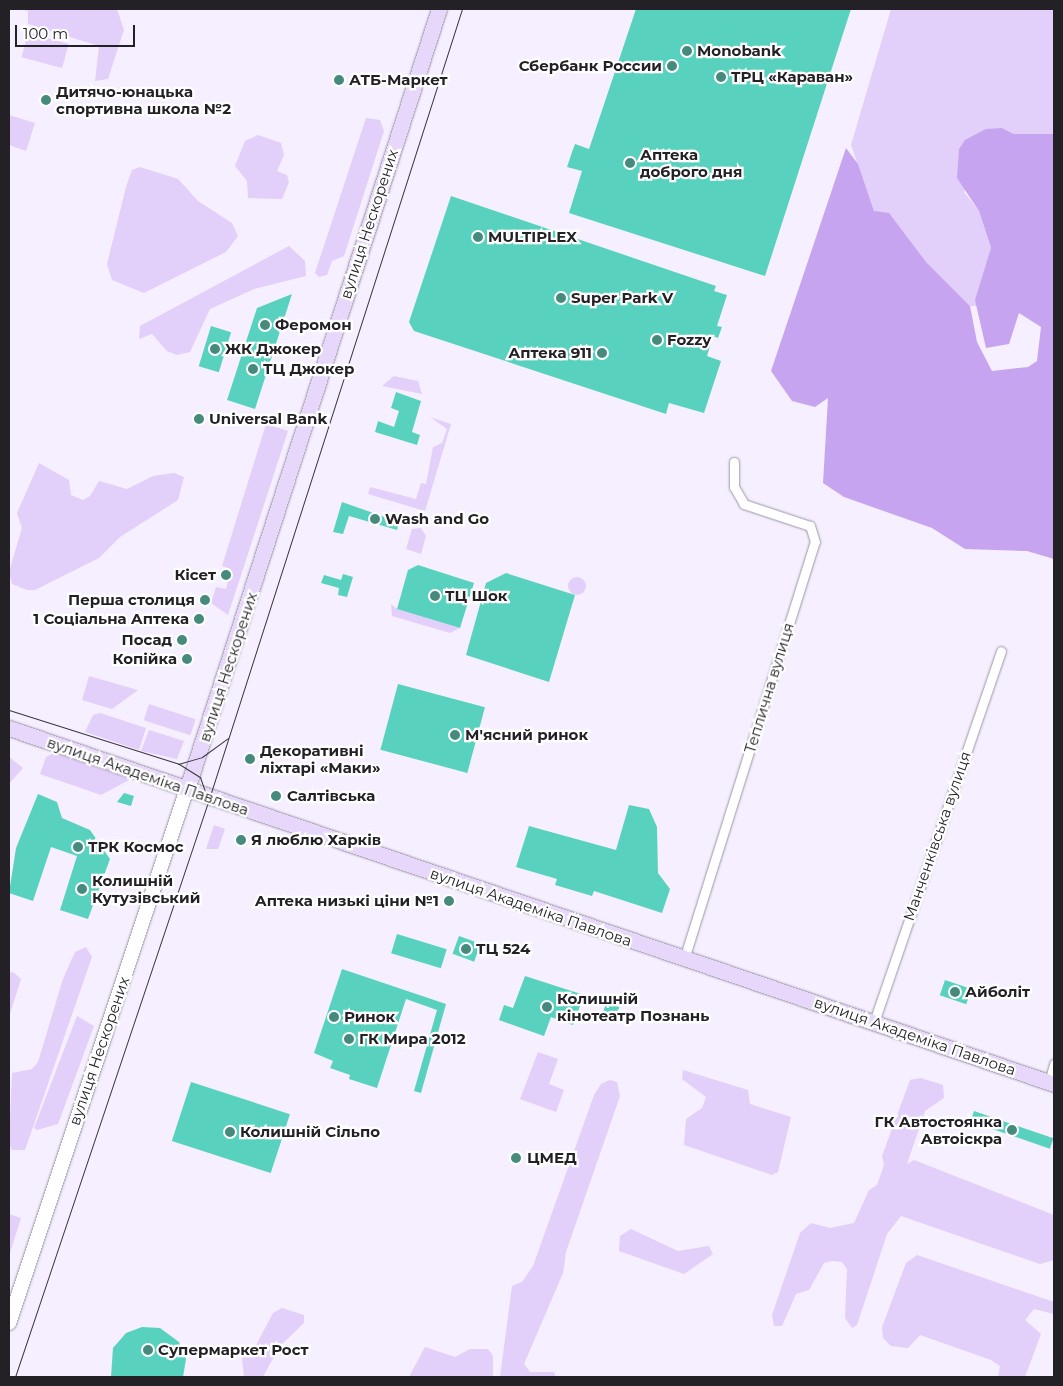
<!DOCTYPE html>
<html>
<head>
<meta charset="utf-8">
<style>
  body { margin:0 }
  #map { position:relative; width:1063px; height:1386px; overflow:hidden; background:#f6efff; font-family:Montserrat,sans-serif }
  div>[style] { position:absolute }
  .green>* { inset:0; background:#e2cffa; transform-origin:0 0 }
  .round { border-radius:50% }
  .forest>* { inset:0; background:#c6a4f0 }
  .building>* { inset:0; background:#58d2be; transform-origin:0 0 }
  .roads { filter:drop-shadow(0 0 1px #9c96a4) drop-shadow(0 0 1px #9c96a4) }
  .street>* { height:9px; margin:-4.5px; padding:0 4.5px; transform-origin:4.5px; border-radius:4.5px; background:#fff }
  .secondary>* { height:14px; margin:-7px; padding:0 7px; transform-origin:7px; border-radius:7px; background:#fff }
  .primary>* { height:15px; margin:-7.5px; padding:0 7.5px; transform-origin:7.5px; border-radius:7.5px; background:#e6d7fb }
  .tram>* { height:1px; margin:-0.5px; padding:0 0.5px; transform-origin:0.5px; border-radius:0.5px; background:#39363c }
  .dots>* { width:14px; height:14px; translate:-50% -50%; box-sizing:border-box; border:2px solid #fff; border-radius:50% }
  span { translate:-50% -50%; white-space:nowrap; text-align:center; line-height:1.15; -webkit-text-stroke:4.5px #fff; paint-order:stroke }
  .poi-label { font-size:15px; color:#232126; font-weight:700 }
  .left { translate:0 -50%; text-align:left }
  .right { translate:-100% -50%; text-align:right }
  .street-label { font-size:15px; color:#232126 }
  .frame { position:absolute; inset:0; border:10px solid #232126; pointer-events:none }
  .scale { position:absolute; left:15px; top:25px; width:120px; height:22px; box-sizing:border-box; border:2px solid #232126; border-top:0; padding-left:6px; font-size:15px; line-height:18px; white-space:nowrap; color:#232126; -webkit-text-stroke:4px #fff; paint-order:stroke }
</style>
</head>
<body>
<div id="map">
  <div class="green">
    <i style="clip-path:polygon(20px 9px,117px 9px,124px 30px,108px 79px,95px 81px,99px 46px,28px 24px,28px 11px)"></i>
    <i style="clip-path:polygon(891px 9px,1054px 9px,1054px 134px,1014px 134px,1002px 128px,964px 192px,979px 211px,991px 249px,976px 306px,970px 306px,874px 211px,851px 145px)"></i>
    <i style="left:28px;top:33px;width:42px;height:25px;rotate:15deg"></i>
    <i style="clip-path:polygon(9px 115px,35px 123px,26px 151px,9px 145px)"></i>
    <i style="clip-path:polygon(366px 118px,380px 120px,384px 131px,344px 256px,332px 261px,327px 275px,319px 277px,315px 273px)"></i>
    <i style="clip-path:polygon(258px 135px,281px 143px,284px 155px,277px 171px,287px 175px,289px 182px,282px 199px,248px 198px,247px 181px,235px 166px,245px 141px)"></i>
    <i style="clip-path:polygon(140px 167px,178px 179px,198px 201px,232px 223px,238px 236px,226px 252px,144px 293px,112px 280px,107px 264px,126px 187px,132px 170px)"></i>
    <i style="clip-path:polygon(289px 246px,305px 261px,306px 276px,254px 289px,210px 309px,190px 352px,177px 355px,167px 351px,152px 334px,139px 339px,140px 326px)"></i>
    <i style="clip-path:polygon(394px 376px,418px 381px,422px 394px,382px 386px)"></i>
    <i style="clip-path:polygon(430px 417px,451px 424px,425px 511px,368px 494px,370px 487px,416px 499px,421px 483px,426px 484px,433px 447px,442px 443px,447px 429px)"></i>
    <i style="clip-path:polygon(266px 424px,288px 431px,228px 615px,211px 603px,216px 587px,226px 589px,231px 569px,222px 566px)"></i>
    <i style="clip-path:polygon(39px 463px,69px 480px,71px 495px,83px 500px,90px 496px,99px 481px,127px 489px,153px 476px,174px 473px,184px 477px,178px 500px,120px 537px,99px 558px,35px 590px,27px 590px,12px 584px,9px 572px,22px 528px,17px 513px)"></i>
    <i style="clip-path:polygon(421px 528px,426px 536px,421px 554px,406px 549px,412px 529px)"></i>
    <i class="round" style="left:568px;top:577px;width:18px;height:18px"></i>
    <i style="clip-path:polygon(391px 604px,397px 609px,460px 628px,450px 633px,392px 616px)"></i>
    <i style="clip-path:polygon(89px 676px,138px 690px,112px 709px,82px 700px)"></i>
    <i style="left:149px;top:704px;width:49px;height:17px;rotate:18deg"></i>
    <i style="clip-path:polygon(100px 713px,146px 728px,139px 750px,85px 732px,93px 715px)"></i>
    <i style="clip-path:polygon(149px 730px,184px 741px,177px 759px,141px 751px)"></i>
    <i style="clip-path:polygon(54px 753px,63px 755px,131px 779px,101px 795px,40px 774px,46px 757px)"></i>
    <i style="clip-path:polygon(9px 757px,23px 768px,9px 784px)"></i>
    <i style="clip-path:polygon(214px 825px,225px 829px,218px 849px,206px 849px)"></i>
    <i style="clip-path:polygon(86px 947px,92px 957px,25px 1150px,12px 1150px,9px 1144px,12px 1073px,32px 1069px,38px 1062px,63px 979px,75px 952px)"></i>
    <i style="clip-path:polygon(13px 972px,21px 979px,9px 1017px,9px 973px)"></i>
    <i style="clip-path:polygon(77px 1016px,94px 1026px,58px 1124px,37px 1130px,34px 1128px)"></i>
    <i style="clip-path:polygon(538px 1052px,558px 1059px,549px 1084px,564px 1090px,556px 1112px,520px 1099px)"></i>
    <i style="clip-path:polygon(683px 1070px,748px 1090px,750px 1104px,791px 1117px,778px 1172px,772px 1175px,684px 1145px,686px 1119px,702px 1108px,706px 1097px,682px 1079px)"></i>
    <i style="clip-path:polygon(921px 1078px,943px 1085px,944px 1098px,925px 1111px,907px 1164px,914px 1160px,1054px 1215px,1054px 1260px,1040px 1264px,901px 1216px,887px 1234px,857px 1325px,852px 1328px,845px 1318px,847px 1269px,842px 1262px,833px 1261px,824px 1263px,809px 1290px,796px 1294px,782px 1326px,774px 1326px,772px 1315px,800px 1233px,811px 1223px,830px 1228px,854px 1223px,869px 1190px,877px 1185px,884px 1165px,882px 1156px,910px 1080px)"></i>
    <i style="clip-path:polygon(610px 1080px,617px 1082px,620px 1096px,566px 1252px,563px 1273px,524px 1364px,530px 1372px,554px 1372px,556px 1377px,500px 1377px,512px 1286px,522px 1282px,533px 1266px,594px 1095px,601px 1084px)"></i>
    <i style="clip-path:polygon(9px 1214px,21px 1218px,9px 1256px)"></i>
    <i style="clip-path:polygon(631px 1229px,678px 1251px,709px 1246px,713px 1254px,684px 1274px,619px 1251px,620px 1236px)"></i>
    <i style="clip-path:polygon(917px 1255px,1054px 1302px,1054px 1314px,1034px 1309px,1025px 1320px,1041px 1334px,1025px 1377px,998px 1377px,1000px 1366px,991px 1360px,920px 1335px,908px 1348px,891px 1346px,883px 1338px,882px 1327px,906px 1263px)"></i>
    <i style="clip-path:polygon(282px 1308px,304px 1315px,304px 1323px,279px 1347px,263px 1377px,244px 1377px,242px 1358px,254px 1349px,273px 1313px)"></i>
    <i style="clip-path:polygon(425px 1347px,455px 1357px,470px 1349px,488px 1349px,493px 1356px,493px 1377px,409px 1377px)"></i>
  </div>
  <div class="forest">
    <i style="clip-path:polygon(1002px 128px,1014px 134px,1054px 134px,1054px 559px,1027px 551px,965px 549px,932px 528px,844px 497px,823px 483px,828px 398px,815px 407px,792px 401px,771px 371px,846px 148px,858px 164px,874px 211px,889px 213px,926px 262px,970px 306px,977px 342px,992px 371px,1028px 367px,1037px 361px,1041px 327px,1019px 313px,1009px 344px,986px 348px,975px 300px,991px 248px,979px 211px,957px 178px,959px 149px,965px 140px,986px 129px)"></i>
  </div>
  <div class="building">
    <i style="clip-path:polygon(636px 9px,851px 9px,765px 276px,569px 213px,582px 171px,567px 167px,572px 152px,575px 144px,589px 149px)"></i>
    <i style="clip-path:polygon(451px 196px,716px 286px,714px 291px,727px 295px,717px 326px,722px 327px,718px 338px,713px 336px,707px 356px,721px 361px,704px 413px,669px 403px,666px 414px,414px 331px,409px 322px)"></i>
    <i style="clip-path:polygon(292px 294px,255px 409px,227px 400px,257px 308px)"></i>
    <i style="left:211px;top:326px;width:21px;height:42px;rotate:17deg"></i>
    <i style="clip-path:polygon(396px 392px,421px 401px,412px 432px,420px 435px,417px 445px,375px 432px,378px 421px,394px 427px,399px 411px,391px 408px)"></i>
    <i style="clip-path:polygon(342px 502px,399px 522px,397px 530px,349px 516px,343px 534px,333px 532px)"></i>
    <i style="clip-path:polygon(418px 565px,474px 583px,460px 628px,397px 609px,408px 570px)"></i>
    <i style="clip-path:polygon(506px 573px,575px 595px,549px 682px,466px 655px,486px 583px)"></i>
    <i style="clip-path:polygon(343px 574px,353px 577px,347px 597px,338px 595px,339px 588px,321px 583px,324px 575px,341px 580px)"></i>
    <i style="left:398px;top:684px;width:90px;height:68px;rotate:15deg"></i>
    <i style="clip-path:polygon(124px 793px,134px 796px,131px 806px,117px 802px)"></i>
    <i style="clip-path:polygon(38px 794px,57px 802px,62px 818px,90px 830px,110px 859px,88px 919px,60px 910px,77px 856px,51px 847px,33px 901px,9px 893px,16px 848px)"></i>
    <i style="clip-path:polygon(629px 805px,649px 809px,657px 827px,658px 873px,670px 889px,662px 913px,594px 891px,592px 896px,555px 885px,557px 879px,516px 867px,529px 826px,616px 850px)"></i>
    <i style="left:397px;top:934px;width:52px;height:20px;rotate:17deg"></i>
    <i style="left:459px;top:936px;width:23px;height:19px;rotate:20deg"></i>
    <i style="clip-path:polygon(342px 969px,446px 1004px,421px 1093px,414px 1091px,437px 1010px,406px 999px,377px 1088px,349px 1079px,350px 1075px,330px 1068px,333px 1061px,314px 1053px)"></i>
    <i style="clip-path:polygon(525px 976px,584px 995px,573px 1025px,551px 1017px,544px 1036px,499px 1020px,504px 1005px,513px 1008px)"></i>
    <i style="left:945px;top:980px;width:28px;height:16px;rotate:19deg"></i>
    <i style="left:606px;top:1003px;width:14px;height:9px;rotate:17deg"></i>
    <i style="left:191px;top:1082px;width:104px;height:62px;rotate:18deg"></i>
    <i style="left:974px;top:1111px;width:84px;height:11px;rotate:19deg"></i>
    <i style="clip-path:polygon(142px 1327px,160px 1328px,179px 1342px,186px 1359px,183px 1377px,111px 1377px,113px 1348px,126px 1333px)"></i>
  </div>
  <div class="roads">
    <div class="street">
      <i style="left:684px;top:959px;width:437px;rotate:-72.6deg"></i>
      <i style="left:815px;top:542px;width:17px;rotate:-107deg"></i>
      <i style="left:810px;top:526px;width:70px;rotate:-161.6deg"></i>
      <i style="left:744px;top:504px;width:20px;rotate:-120deg"></i>
      <i style="left:734px;top:487px;width:25px;rotate:-90deg"></i>
      <i style="left:874px;top:1022px;width:392px;rotate:-71.1deg"></i>
      <i style="left:1049px;top:1082px;width:19px;rotate:-74deg"></i>
    </div>
    <div class="secondary">
      <i style="left:9px;top:1323px;width:563px;rotate:-71.57deg"></i>
    </div>
    <div class="primary">
      <i style="left:9px;top:728px;width:1104px;rotate:18.81deg"></i>
      <i style="left:187px;top:789px;width:820px;rotate:-72.1deg"></i>
    </div>
  </div>
  <div class="tram">
    <i style="left:9px;top:710px;width:178px;rotate:17.6deg"></i>
    <i style="left:179px;top:764px;width:25px;rotate:32deg"></i>
    <i style="left:200px;top:777px;width:24px;rotate:71deg"></i>
    <i style="left:178px;top:764px;width:25px;rotate:-16deg"></i>
    <i style="left:202px;top:757px;width:32px;rotate:-36deg"></i>
    <i style="left:15px;top:1377px;width:607px;rotate:-71.45deg"></i>
    <i style="left:208px;top:802px;width:833px;rotate:-72.24deg"></i>
  </div>
  <div class="dots">
    <i style="left:687px;top:51px;background:#468a7e"></i>
    <i style="left:672px;top:66px;background:#468a7e"></i>
    <i style="left:721px;top:77px;background:#468a7e"></i>
    <i style="left:339px;top:80px;background:#468a7e"></i>
    <i style="left:46px;top:100px;background:#468a7e"></i>
    <i style="left:630px;top:163px;background:#468a7e"></i>
    <i style="left:478px;top:237px;background:#468a7e"></i>
    <i style="left:561px;top:298px;background:#468a7e"></i>
    <i style="left:265px;top:325px;background:#468a7e"></i>
    <i style="left:657px;top:340px;background:#468a7e"></i>
    <i style="left:215px;top:349px;background:#468a7e"></i>
    <i style="left:602px;top:353px;background:#468a7e"></i>
    <i style="left:253px;top:369px;background:#468a7e"></i>
    <i style="left:199px;top:419px;background:#468a7e"></i>
    <i style="left:375px;top:519px;background:#468a7e"></i>
    <i style="left:226px;top:575px;background:#468a7e"></i>
    <i style="left:435px;top:596px;background:#468a7e"></i>
    <i style="left:205px;top:600px;background:#468a7e"></i>
    <i style="left:199px;top:619px;background:#468a7e"></i>
    <i style="left:182px;top:640px;background:#468a7e"></i>
    <i style="left:187px;top:659px;background:#468a7e"></i>
    <i style="left:455px;top:735px;background:#468a7e"></i>
    <i style="left:250px;top:759px;background:#468a7e"></i>
    <i style="left:276px;top:796px;background:#468a7e"></i>
    <i style="left:241px;top:840px;background:#468a7e"></i>
    <i style="left:78px;top:847px;background:#468a7e"></i>
    <i style="left:82px;top:889px;background:#468a7e"></i>
    <i style="left:449px;top:901px;background:#468a7e"></i>
    <i style="left:466px;top:949px;background:#468a7e"></i>
    <i style="left:955px;top:992px;background:#468a7e"></i>
    <i style="left:547px;top:1007px;background:#468a7e"></i>
    <i style="left:334px;top:1017px;background:#468a7e"></i>
    <i style="left:349px;top:1039px;background:#468a7e"></i>
    <i style="left:1012px;top:1130px;background:#468a7e"></i>
    <i style="left:230px;top:1132px;background:#468a7e"></i>
    <i style="left:516px;top:1158px;background:#468a7e"></i>
    <i style="left:148px;top:1350px;background:#468a7e"></i>
  </div>
  <div class="poi-label">
    <span class="left" style="left:697px;top:51px">Monobank</span>
    <span class="right" style="left:662px;top:66px">Сбербанк России</span>
    <span class="left" style="left:731px;top:77px">ТРЦ «Караван»</span>
    <span class="left" style="left:349px;top:80px">АТБ-Маркет</span>
    <span class="left" style="left:56px;top:100px">Дитячо-юнацька<br>спортивна школа №2</span>
    <span class="left" style="left:640px;top:163px">Аптека<br>доброго дня</span>
    <span class="left" style="left:488px;top:237px">MULTIPLEX</span>
    <span class="left" style="left:571px;top:298px">Super Park V</span>
    <span class="left" style="left:275px;top:325px">Феромон</span>
    <span class="left" style="left:667px;top:340px">Fozzy</span>
    <span class="left" style="left:225px;top:349px">ЖК Джокер</span>
    <span class="right" style="left:592px;top:353px">Аптека 911</span>
    <span class="left" style="left:263px;top:369px">ТЦ Джокер</span>
    <span class="left" style="left:209px;top:419px">Universal Bank</span>
    <span class="left" style="left:385px;top:519px">Wash and Go</span>
    <span class="right" style="left:216px;top:575px">Кісет</span>
    <span class="left" style="left:445px;top:596px">ТЦ Шок</span>
    <span class="right" style="left:195px;top:600px">Перша столиця</span>
    <span class="right" style="left:189px;top:619px">1 Соціальна Аптека</span>
    <span class="right" style="left:172px;top:640px">Посад</span>
    <span class="right" style="left:177px;top:659px">Копійка</span>
    <span class="left" style="left:465px;top:735px">М'ясний ринок</span>
    <span class="left" style="left:260px;top:759px">Декоративні<br>ліхтарі «Маки»</span>
    <span class="left" style="left:287px;top:796px">Салтівська</span>
    <span class="left" style="left:251px;top:840px">Я люблю Харків</span>
    <span class="left" style="left:88px;top:847px">ТРК Космос</span>
    <span class="left" style="left:92px;top:889px">Колишній<br>Кутузівський</span>
    <span class="right" style="left:439px;top:901px">Аптека низькі ціни №1</span>
    <span class="left" style="left:476px;top:949px">ТЦ 524</span>
    <span class="left" style="left:965px;top:992px">Айболіт</span>
    <span class="left" style="left:557px;top:1007px">Колишній<br>кінотеатр Познань</span>
    <span class="left" style="left:344px;top:1017px">Ринок</span>
    <span class="left" style="left:359px;top:1039px">ГК Мира 2012</span>
    <span class="right" style="left:1002px;top:1130px">ГК Автостоянка<br>Автоіскра</span>
    <span class="left" style="left:240px;top:1132px">Колишній Сільпо</span>
    <span class="left" style="left:527px;top:1158px">ЦМЕД</span>
    <span class="left" style="left:158px;top:1350px">Супермаркет Рост</span>
  </div>
  <div class="street-label">
    <span style="left:369px;top:224px;rotate:-72deg">вулиця Нескорених</span>
    <span style="left:228px;top:667px;rotate:-72deg">вулиця Нескорених</span>
    <span style="left:769px;top:688px;rotate:-73deg">Теплична вулиця</span>
    <span style="left:148px;top:776px;rotate:19deg">вулиця Академіка Павлова</span>
    <span style="left:937px;top:836px;rotate:-71deg">Манченківська вулиця</span>
    <span style="left:531px;top:907px;rotate:19deg">вулиця Академіка Павлова</span>
    <span style="left:915px;top:1036px;rotate:19deg">вулиця Академіка Павлова</span>
    <span style="left:99px;top:1051px;rotate:-71deg">вулиця Нескорених</span>
  </div>
  <div class="frame"></div>
  <div class="scale">100 m</div>
</div>
</body>
</html>
